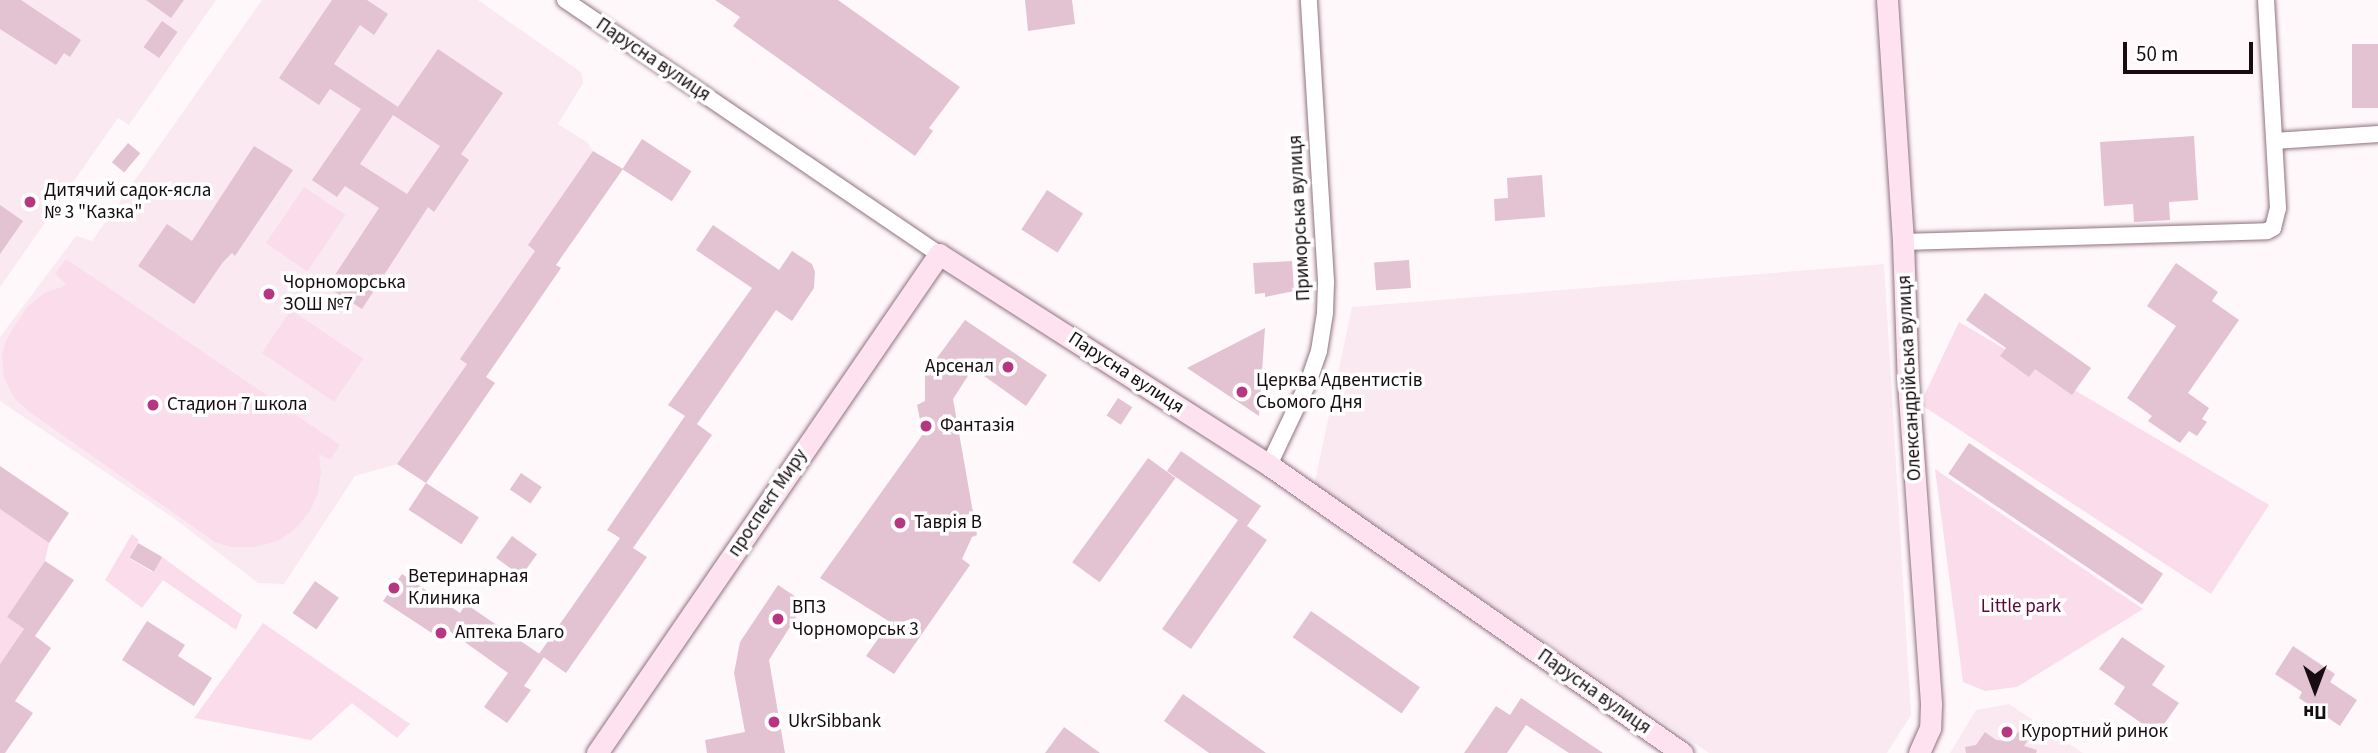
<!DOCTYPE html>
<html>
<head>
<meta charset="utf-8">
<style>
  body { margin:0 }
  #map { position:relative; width:2378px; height:753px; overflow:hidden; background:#fff8fb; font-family:"Source Sans 3",sans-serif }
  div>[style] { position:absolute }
  .built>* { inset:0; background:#fae9f0 }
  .green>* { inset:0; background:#fadcea; transform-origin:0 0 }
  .building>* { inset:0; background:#e3c2d1; transform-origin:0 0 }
  .roads { filter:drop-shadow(0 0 2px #917381) drop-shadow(0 0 2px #917381) }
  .street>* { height:16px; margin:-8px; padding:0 8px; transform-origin:8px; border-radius:8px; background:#fff }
  .secondary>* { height:21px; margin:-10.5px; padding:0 10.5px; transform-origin:10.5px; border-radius:10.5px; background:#fee2f0 }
  .dots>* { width:19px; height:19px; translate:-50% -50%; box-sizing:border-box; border:4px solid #fff; border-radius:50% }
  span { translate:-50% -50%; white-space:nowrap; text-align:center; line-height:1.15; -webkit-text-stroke:7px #fff; paint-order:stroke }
  .street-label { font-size:19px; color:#160c11 }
  .poi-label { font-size:19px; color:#160c11 }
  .left { translate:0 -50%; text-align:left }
  .right { translate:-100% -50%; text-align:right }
  .park-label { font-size:19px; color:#58093a }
  .north { position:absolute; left:2280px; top:655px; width:70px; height:70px; -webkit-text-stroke:5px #fff; paint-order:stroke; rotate:180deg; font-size:19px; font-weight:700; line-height:28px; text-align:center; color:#160c11 }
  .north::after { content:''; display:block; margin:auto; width:24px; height:32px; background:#160c11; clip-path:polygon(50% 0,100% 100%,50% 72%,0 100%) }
  .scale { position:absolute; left:2123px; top:42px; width:130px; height:32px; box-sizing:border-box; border:4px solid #160c11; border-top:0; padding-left:9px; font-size:21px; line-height:24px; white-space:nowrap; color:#160c11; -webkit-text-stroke:5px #fff; paint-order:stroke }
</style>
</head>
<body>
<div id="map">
  <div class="built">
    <i style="clip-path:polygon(0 0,216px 0,129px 125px,118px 118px,0 287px)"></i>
    <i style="clip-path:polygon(262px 0,478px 0,581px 72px,583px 83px,558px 124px,588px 143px,593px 151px,528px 245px,535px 251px,467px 364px,397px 464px,355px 476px,284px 584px,258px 583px,175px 519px,0 401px,0 337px,76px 236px,92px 241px)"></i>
    <i style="clip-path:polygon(1884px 264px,1911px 715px,1887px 753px,1709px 753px,1314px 486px,1352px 307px)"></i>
    <i style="clip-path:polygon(2009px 704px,2083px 753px,1950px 753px,1976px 710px)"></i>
  </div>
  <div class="green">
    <i style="left:304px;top:187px;width:50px;height:68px;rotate:34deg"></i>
    <i style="clip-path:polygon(66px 259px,340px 445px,330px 460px,319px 454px,321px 472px,318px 493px,310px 511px,294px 530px,277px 541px,255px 547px,231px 547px,215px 542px,31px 413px,14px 398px,4px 378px,2px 356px,6px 340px,27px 307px,45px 293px,67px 285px,55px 274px)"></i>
    <i style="left:291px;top:310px;width:87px;height:52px;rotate:34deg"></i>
    <i style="clip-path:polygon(1959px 322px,2269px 505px,2211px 594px,1920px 404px)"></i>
    <i style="clip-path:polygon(1935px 469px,2143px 609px,2017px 687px,1985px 691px,1963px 682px)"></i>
    <i style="clip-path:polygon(0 509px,49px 543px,45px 561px,7px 617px,24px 629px,0 664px)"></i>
    <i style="clip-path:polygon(132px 534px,139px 540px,129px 558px,152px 572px,162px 557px,242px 615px,236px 630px,163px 580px,142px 608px,105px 580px)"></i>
    <i style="clip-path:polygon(263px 623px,327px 667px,410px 724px,397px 738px,352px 703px,311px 740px,194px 718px)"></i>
  </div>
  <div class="building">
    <i style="clip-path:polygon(0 0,21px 0,81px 40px,70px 57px,64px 53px,56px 65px,0 29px)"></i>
    <i style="clip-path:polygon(146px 0,184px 0,171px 18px)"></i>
    <i style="clip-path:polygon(evenodd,332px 0,367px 0,388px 14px,374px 35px,360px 25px,334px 64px,398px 107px,393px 114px,438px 49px,503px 93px,461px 154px,469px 160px,434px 212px,428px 207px,362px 309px,327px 287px,379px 208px,345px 186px,337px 197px,312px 180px,361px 109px,330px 89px,319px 105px,279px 78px,332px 0,393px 115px,440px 146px,407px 194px,360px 164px,393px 115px)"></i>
    <i style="clip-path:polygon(715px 0,838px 0,960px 87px,929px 128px,933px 131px,915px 156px,733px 26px,740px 17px)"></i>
    <i style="clip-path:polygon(1025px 0,1072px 0,1075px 24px,1028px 31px)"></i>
    <i style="left:162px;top:21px;width:19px;height:32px;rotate:35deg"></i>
    <i style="left:2378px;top:44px;width:64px;height:26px;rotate:90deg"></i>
    <i style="clip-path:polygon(2194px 136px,2198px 200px,2169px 202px,2170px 220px,2134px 222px,2133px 204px,2104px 206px,2100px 142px)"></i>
    <i style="left:642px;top:139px;width:59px;height:36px;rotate:33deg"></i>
    <i style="left:128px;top:143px;width:16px;height:25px;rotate:40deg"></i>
    <i style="clip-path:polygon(254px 146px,293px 170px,235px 256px,232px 253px,223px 262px,194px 304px,138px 266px,167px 224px,192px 241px)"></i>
    <i style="clip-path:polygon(593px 151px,623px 169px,556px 265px,561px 268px,486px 377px,495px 383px,426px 483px,397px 464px,467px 364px,460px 359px,535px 251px,528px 245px)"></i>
    <i style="clip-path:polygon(1542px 175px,1545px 217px,1495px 221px,1494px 199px,1508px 198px,1507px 178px)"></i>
    <i style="left:1047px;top:190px;width:43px;height:47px;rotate:33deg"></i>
    <i style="clip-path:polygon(0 205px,23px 221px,0 254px)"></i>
    <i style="clip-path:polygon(713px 225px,779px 270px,792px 251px,812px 264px,815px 272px,814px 288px,792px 321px,776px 310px,697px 424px,712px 435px,633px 548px,647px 557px,566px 673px,539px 654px,620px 538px,607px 530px,685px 416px,668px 405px,752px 288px,696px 250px)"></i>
    <i style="left:1409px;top:260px;width:28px;height:35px;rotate:86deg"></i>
    <i style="clip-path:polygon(1292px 261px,1294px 291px,1265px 297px,1265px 293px,1255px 294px,1253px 263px)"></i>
    <i style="clip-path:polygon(2176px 263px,2218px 292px,2212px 301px,2239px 320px,2188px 393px,2209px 408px,2202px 419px,2207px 422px,2197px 436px,2189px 431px,2180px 443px,2148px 421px,2152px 416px,2127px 398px,2176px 326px,2147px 306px)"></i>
    <i style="clip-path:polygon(1985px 293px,2091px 368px,2072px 395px,2035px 369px,2029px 377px,2000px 356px,2006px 348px,1966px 320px)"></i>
    <i style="clip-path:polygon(965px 320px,1047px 375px,1026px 406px,973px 368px,953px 399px,977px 535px,972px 537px,962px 559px,970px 565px,894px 674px,866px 656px,890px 622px,820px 578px,923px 434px,917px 405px,925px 401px,925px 374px)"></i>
    <i style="clip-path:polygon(1265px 328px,1259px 416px,1187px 368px)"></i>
    <i style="left:1118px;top:398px;width:17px;height:21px;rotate:33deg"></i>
    <i style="left:1969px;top:443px;width:234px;height:37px;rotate:34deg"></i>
    <i style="clip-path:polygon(1181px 451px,1261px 506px,1247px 526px,1267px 540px,1191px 649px,1162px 629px,1238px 520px,1167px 471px)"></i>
    <i style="left:1148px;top:458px;width:34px;height:129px;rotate:36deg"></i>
    <i style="clip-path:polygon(0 466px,69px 513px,49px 543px,0 509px)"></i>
    <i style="left:521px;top:473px;width:25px;height:20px;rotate:34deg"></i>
    <i style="left:426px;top:483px;width:63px;height:32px;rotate:33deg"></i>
    <i style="left:512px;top:536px;width:31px;height:27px;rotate:36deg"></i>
    <i style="left:138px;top:543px;width:28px;height:17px;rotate:30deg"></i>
    <i style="clip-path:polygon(45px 561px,74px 580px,35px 636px,51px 648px,15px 701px,33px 713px,5px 753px,0 753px,0 664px,24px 629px,27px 631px,7px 617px)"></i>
    <i style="clip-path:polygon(402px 574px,460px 613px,466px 604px,544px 657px,524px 686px,531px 690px,507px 723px,484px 707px,508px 673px,448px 630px,441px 639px,383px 601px)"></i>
    <i style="left:315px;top:581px;width:29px;height:39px;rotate:35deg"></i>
    <i style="clip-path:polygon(778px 585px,805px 603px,769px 660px,785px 753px,707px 753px,705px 740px,745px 732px,734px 673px,740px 642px)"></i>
    <i style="left:1311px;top:611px;width:133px;height:32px;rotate:35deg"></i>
    <i style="clip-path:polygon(147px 621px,185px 645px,178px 656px,212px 678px,194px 706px,122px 660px)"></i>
    <i style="clip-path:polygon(2122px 637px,2165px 666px,2152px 685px,2179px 703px,2157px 734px,2114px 704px,2125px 687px,2099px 669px)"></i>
    <i style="clip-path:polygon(2293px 646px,2335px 674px,2330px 682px,2357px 700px,2340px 726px,2299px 698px,2302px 692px,2275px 674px)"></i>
    <i style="clip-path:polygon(1183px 694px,1266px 753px,1209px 753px,1164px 721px)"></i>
    <i style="clip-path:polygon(1521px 698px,1603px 753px,1569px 753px,1526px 725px,1507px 753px,1464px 753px,1496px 706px,1510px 715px)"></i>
    <i style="clip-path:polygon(1064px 727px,1100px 753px,1045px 753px)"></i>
    <i style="clip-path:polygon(2020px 730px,2029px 739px,2024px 746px,2037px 750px,2036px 753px,1966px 753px,1965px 747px,1976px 745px,1985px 732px,1996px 740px,2010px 741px)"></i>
  </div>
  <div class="roads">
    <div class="street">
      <i style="left:565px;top:0;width:452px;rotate:34.2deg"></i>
      <i style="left:2275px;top:141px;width:103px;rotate:-3.9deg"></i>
      <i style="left:1903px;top:242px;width:364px;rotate:-1.7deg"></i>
      <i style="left:2267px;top:231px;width:7px;rotate:-27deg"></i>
      <i style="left:2273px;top:228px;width:21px;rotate:-76deg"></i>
      <i style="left:2278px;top:208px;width:208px;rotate:-93.3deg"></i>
      <i style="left:1269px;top:465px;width:91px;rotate:-64.6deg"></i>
      <i style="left:1308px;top:383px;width:34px;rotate:-71deg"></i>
      <i style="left:1319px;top:351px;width:39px;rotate:-81deg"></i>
      <i style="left:1325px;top:312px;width:31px;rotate:-88deg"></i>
      <i style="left:1326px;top:281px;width:282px;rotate:-93.5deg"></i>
    </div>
    <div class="secondary">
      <i style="left:1887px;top:0;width:243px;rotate:86.2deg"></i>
      <i style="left:1903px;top:242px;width:140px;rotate:88deg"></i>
      <i style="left:1908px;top:382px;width:323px;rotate:85.9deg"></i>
      <i style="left:1931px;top:704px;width:24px;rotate:92deg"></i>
      <i style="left:1930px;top:728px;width:27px;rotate:114deg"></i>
      <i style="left:597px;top:753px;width:605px;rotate:-55.57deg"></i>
      <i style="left:939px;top:254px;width:392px;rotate:32.6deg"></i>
      <i style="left:1269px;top:465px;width:504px;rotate:34.89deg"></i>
    </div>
  </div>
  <div class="dots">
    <i style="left:30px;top:202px;background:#b73681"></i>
    <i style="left:269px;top:294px;background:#b73681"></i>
    <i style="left:1008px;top:367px;background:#b73681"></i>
    <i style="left:1242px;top:392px;background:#b73681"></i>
    <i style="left:153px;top:405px;background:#b73681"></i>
    <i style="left:926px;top:426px;background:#b73681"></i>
    <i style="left:900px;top:523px;background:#b73681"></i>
    <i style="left:394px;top:588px;background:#b73681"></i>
    <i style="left:778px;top:619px;background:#b73681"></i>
    <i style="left:441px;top:633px;background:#b73681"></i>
    <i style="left:774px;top:722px;background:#b73681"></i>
    <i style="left:2007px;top:732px;background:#b73681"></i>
  </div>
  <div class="street-label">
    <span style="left:653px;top:60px;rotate:34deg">Парусна вулиця</span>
    <span style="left:1300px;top:218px;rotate:-93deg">Приморська вулиця</span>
    <span style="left:1126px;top:373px;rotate:33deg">Парусна вулиця</span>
    <span style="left:1910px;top:378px;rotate:-93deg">Олександрійська вулиця</span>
    <span style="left:768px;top:503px;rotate:-56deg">проспект Миру</span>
    <span style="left:1594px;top:692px;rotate:35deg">Парусна вулиця</span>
  </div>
  <div class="poi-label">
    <span class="left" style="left:44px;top:202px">Дитячий садок-ясла<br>№ 3 "Казка"</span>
    <span class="left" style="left:283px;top:294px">Чорноморська<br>ЗОШ №7</span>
    <span class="right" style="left:994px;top:367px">Арсенал</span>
    <span class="left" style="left:1256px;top:392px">Церква Адвентистів<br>Сьомого Дня</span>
    <span class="left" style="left:167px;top:405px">Стадион 7 школа</span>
    <span class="left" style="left:940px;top:426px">Фантазія</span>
    <span class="left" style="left:914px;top:523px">Таврія В</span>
    <span class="left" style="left:408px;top:588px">Ветеринарная<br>Клиника</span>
    <span class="left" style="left:792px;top:619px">ВПЗ<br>Чорноморськ 3</span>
    <span class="left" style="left:455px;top:633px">Аптека Благо</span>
    <span class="left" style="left:788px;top:722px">UkrSibbank</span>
    <span class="left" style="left:2021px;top:732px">Курортний ринок</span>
  </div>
  <div class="park-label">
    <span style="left:2021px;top:607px">Little park</span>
  </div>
  <div class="north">Пн</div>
  <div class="scale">50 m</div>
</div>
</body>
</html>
